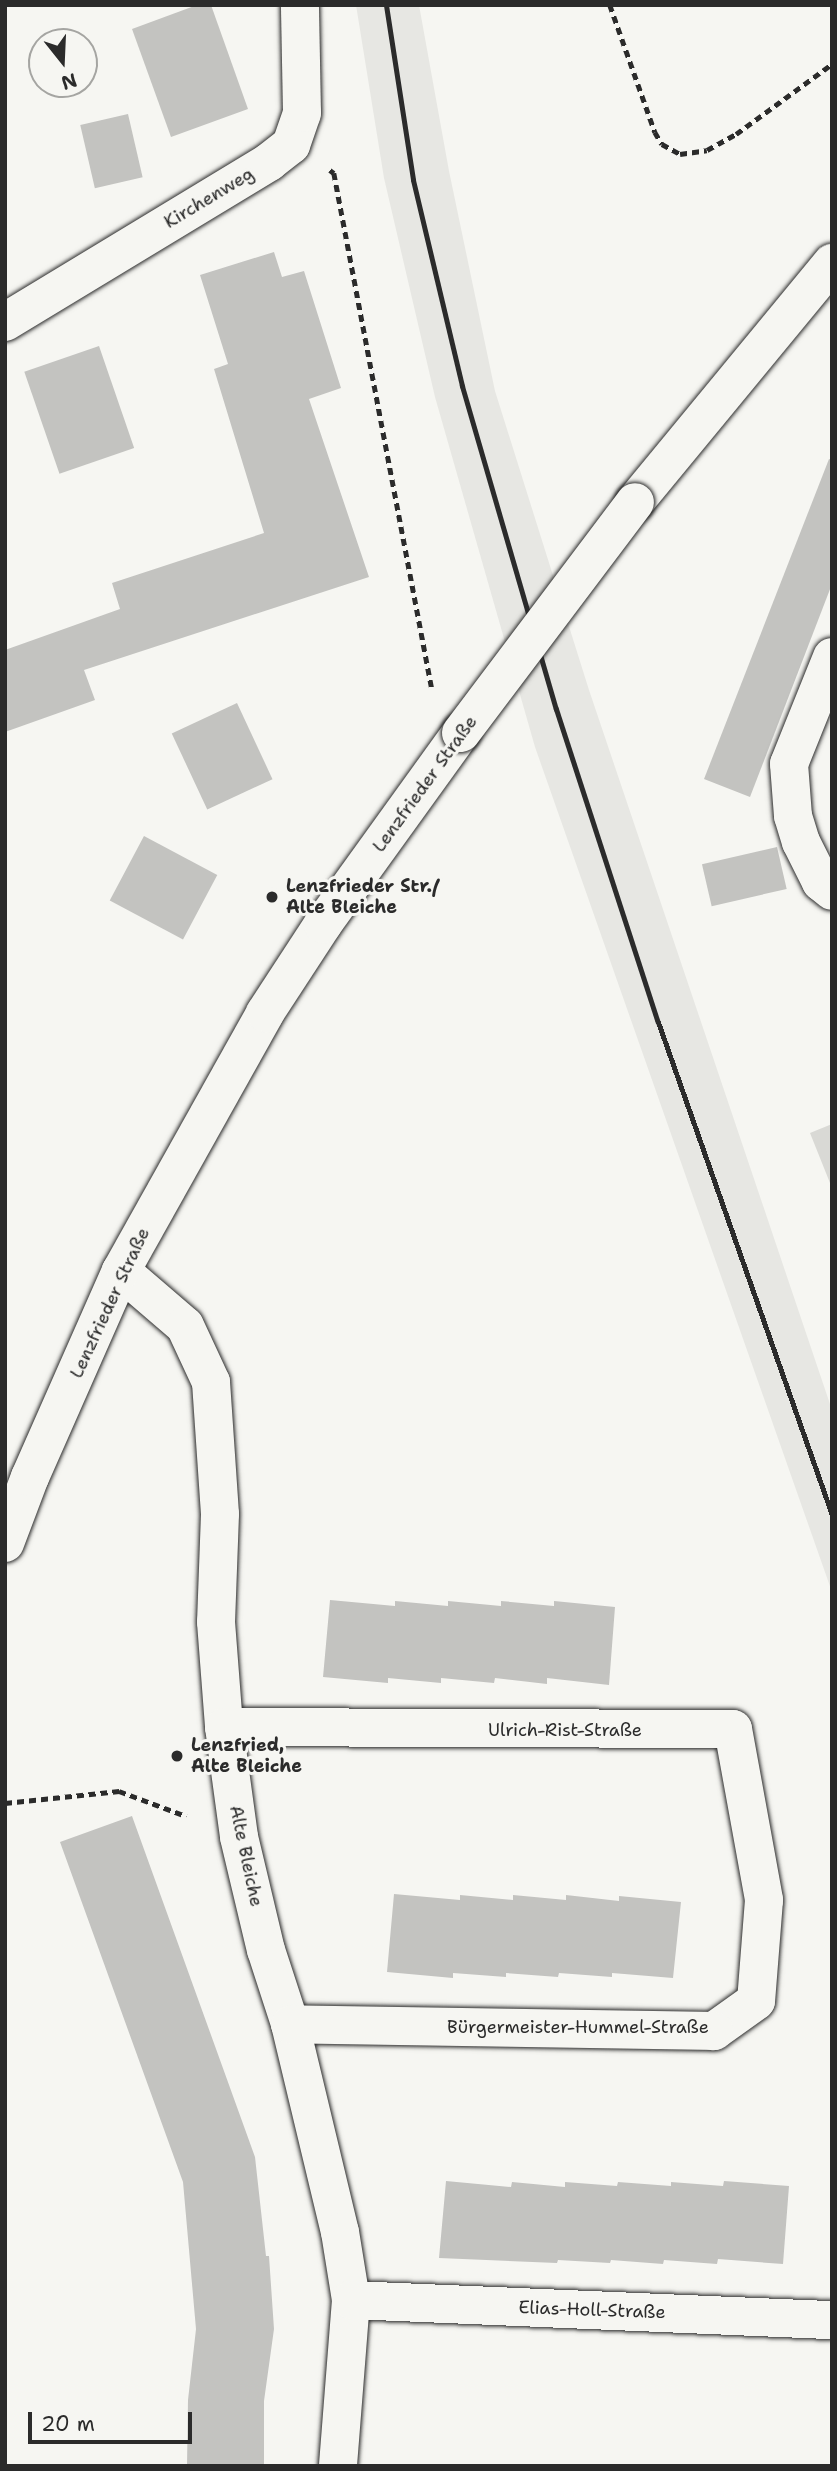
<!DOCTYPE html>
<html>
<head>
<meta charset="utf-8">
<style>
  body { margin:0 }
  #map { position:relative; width:837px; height:2471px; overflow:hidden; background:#f6f6f2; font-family:"Shantell Sans",sans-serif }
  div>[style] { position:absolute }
  .built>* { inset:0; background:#e7e7e3 }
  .green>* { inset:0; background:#d9d9d5 }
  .building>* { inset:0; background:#c3c3c0; transform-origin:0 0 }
  .path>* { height:4.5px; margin-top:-2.25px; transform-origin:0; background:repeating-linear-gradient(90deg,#2b2b2b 0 7px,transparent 0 12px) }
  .roads { filter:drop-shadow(0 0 2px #2b2b2b) drop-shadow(0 0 2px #2b2b2b) }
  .minor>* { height:38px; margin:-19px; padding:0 19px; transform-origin:19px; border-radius:19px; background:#f6f6f2 }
  .rail>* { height:5px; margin:-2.5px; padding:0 2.5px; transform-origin:2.5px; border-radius:2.5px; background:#2b2b2b }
  .bridges { filter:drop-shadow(0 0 2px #2b2b2b) drop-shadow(0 0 2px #2b2b2b) }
  .minor-bridge>* { height:38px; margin:-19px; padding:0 19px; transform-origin:19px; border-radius:19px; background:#f6f6f2 }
  .dots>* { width:19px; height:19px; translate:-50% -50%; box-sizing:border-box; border:4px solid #f6f6f2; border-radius:50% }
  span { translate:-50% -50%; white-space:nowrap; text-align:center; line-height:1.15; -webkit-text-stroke:6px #f6f6f2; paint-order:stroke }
  .street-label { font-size:18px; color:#2b2b2b }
  .poi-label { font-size:18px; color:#2b2b2b; font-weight:700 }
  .left { translate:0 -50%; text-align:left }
  .frame { position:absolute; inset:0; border:7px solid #2b2b2b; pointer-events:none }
  .north { position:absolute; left:28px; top:28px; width:70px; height:70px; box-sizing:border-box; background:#f6f6f2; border:2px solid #a5a5a2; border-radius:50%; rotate:162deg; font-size:19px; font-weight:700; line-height:28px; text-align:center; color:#2b2b2b }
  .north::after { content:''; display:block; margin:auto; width:24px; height:32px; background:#2b2b2b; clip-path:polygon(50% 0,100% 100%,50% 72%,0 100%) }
  .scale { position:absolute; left:28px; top:2412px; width:164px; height:32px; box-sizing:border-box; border:4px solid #2b2b2b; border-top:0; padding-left:9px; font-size:21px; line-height:24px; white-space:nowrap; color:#2b2b2b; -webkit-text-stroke:5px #f6f6f2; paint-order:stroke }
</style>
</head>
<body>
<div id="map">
  <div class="built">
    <i style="clip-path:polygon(356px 5px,419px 5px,449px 171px,495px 391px,589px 690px,832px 1410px,832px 1592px,535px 747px,435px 397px,384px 178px)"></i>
  </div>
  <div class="green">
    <i style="clip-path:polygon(832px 1124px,832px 1188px,810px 1133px)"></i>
  </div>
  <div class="building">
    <i style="clip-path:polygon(197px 5px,211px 5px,248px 109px,171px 137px,132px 29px)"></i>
    <i style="left:128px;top:114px;width:65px;height:49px;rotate:77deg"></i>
    <i style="clip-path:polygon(274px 252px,282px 277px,304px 271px,341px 388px,309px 399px,369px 577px,84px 670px,95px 700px,5px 732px,5px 650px,120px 609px,112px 583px,264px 533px,214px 369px,228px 364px,200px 275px)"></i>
    <i style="left:99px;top:346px;width:108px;height:79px;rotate:71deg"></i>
    <i style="clip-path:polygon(829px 459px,832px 460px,832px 584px,750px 797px,704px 779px)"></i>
    <i style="left:237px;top:703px;width:84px;height:72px;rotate:65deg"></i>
    <i style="left:144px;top:836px;width:83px;height:73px;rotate:28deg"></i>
    <i style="left:777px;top:847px;width:43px;height:77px;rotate:77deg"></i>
    <i style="clip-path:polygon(330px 1600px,395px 1606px,395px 1601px,448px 1606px,448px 1601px,501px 1606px,501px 1601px,554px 1606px,554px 1601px,615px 1607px,609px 1685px,547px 1678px,547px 1684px,495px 1678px,494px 1683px,441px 1678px,441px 1683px,388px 1678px,388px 1683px,323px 1677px)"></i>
    <i style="clip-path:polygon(132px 1816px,255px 2157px,266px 2256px,269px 2256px,274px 2329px,264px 2401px,264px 2466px,187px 2466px,188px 2400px,196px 2329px,183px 2182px,60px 1842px)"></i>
    <i style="clip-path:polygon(394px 1894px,460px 1900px,460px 1895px,513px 1900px,513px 1895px,566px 1900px,566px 1895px,619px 1901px,619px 1896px,681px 1902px,673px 1978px,612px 1973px,612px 1977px,559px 1973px,558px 1977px,506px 1973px,506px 1977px,453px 1973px,453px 1978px,387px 1972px)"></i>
    <i style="clip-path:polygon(446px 2181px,511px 2187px,512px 2182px,565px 2187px,565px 2182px,617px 2186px,618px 2182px,671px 2186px,671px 2182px,723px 2186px,724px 2181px,789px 2186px,783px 2264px,718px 2259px,717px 2264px,664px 2260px,663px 2264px,611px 2260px,610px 2263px,558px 2260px,557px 2263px,439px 2258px)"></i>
  </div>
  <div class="path">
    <i style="left:610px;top:5px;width:135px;rotate:70.5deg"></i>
    <i style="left:655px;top:132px;width:14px;rotate:60deg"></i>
    <i style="left:662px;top:144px;width:21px;rotate:29deg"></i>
    <i style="left:680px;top:154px;width:27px;rotate:-8deg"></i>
    <i style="left:707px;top:150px;width:33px;rotate:-29deg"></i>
    <i style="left:736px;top:134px;width:119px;rotate:-36.1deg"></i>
    <i style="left:330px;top:170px;width:5px;rotate:37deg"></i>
    <i style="left:334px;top:173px;width:525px;rotate:79.25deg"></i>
    <i style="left:5px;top:1803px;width:115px;rotate:-6deg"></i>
    <i style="left:119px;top:1791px;width:72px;rotate:20.5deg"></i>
  </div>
  <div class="roads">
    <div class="minor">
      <i style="left:5px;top:322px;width:309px;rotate:-31.2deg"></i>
      <i style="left:269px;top:162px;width:28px;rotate:-38deg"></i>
      <i style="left:291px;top:145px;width:34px;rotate:-71deg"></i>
      <i style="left:302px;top:113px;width:108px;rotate:-91.1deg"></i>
      <i style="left:635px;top:502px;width:310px;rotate:-50.5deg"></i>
      <i style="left:832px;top:657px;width:115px;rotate:111.9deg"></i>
      <i style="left:789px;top:764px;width:52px;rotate:85.6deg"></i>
      <i style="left:793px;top:816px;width:27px;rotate:73deg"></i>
      <i style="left:801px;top:842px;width:45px;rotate:63.4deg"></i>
      <i style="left:821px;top:882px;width:14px;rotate:39deg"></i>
      <i style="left:121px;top:1271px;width:84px;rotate:40.7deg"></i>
      <i style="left:185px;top:1326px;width:62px;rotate:65.1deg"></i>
      <i style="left:211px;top:1382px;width:132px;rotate:86.1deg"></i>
      <i style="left:220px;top:1514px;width:108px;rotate:92.1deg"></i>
      <i style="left:216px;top:1622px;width:105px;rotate:85.6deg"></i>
      <i style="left:224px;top:1727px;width:111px;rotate:82.2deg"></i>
      <i style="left:239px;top:1837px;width:116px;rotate:76.6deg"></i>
      <i style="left:266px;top:1950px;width:78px;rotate:72deg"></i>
      <i style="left:290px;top:2024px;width:214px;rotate:76.5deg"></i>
      <i style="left:340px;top:2232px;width:69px;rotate:80.8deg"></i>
      <i style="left:351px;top:2300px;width:167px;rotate:94.5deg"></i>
      <i style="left:5px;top:1543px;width:71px;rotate:-69.3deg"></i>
      <i style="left:30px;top:1477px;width:225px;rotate:-66.2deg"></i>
      <i style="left:121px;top:1271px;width:295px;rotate:-60.8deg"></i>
      <i style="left:265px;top:1013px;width:106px;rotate:-56.9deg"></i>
      <i style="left:323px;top:924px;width:236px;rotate:-54.2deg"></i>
      <i style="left:224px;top:1727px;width:509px;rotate:0.23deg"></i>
      <i style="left:733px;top:1729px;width:174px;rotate:79.7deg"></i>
      <i style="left:764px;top:1900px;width:101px;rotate:94.5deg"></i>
      <i style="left:756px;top:2001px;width:52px;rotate:144.5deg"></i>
      <i style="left:714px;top:2031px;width:424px;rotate:-179.1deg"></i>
      <i style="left:351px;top:2300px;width:481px;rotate:2.4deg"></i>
    </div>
  </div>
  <div class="rail">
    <i style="left:386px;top:5px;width:177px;rotate:81.2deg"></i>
    <i style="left:413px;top:180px;width:212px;rotate:76.6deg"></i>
    <i style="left:462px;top:386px;width:336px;rotate:73.8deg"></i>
    <i style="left:556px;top:709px;width:329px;rotate:72deg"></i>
    <i style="left:658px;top:1022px;width:523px;rotate:70.56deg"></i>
  </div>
  <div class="bridges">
    <div class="minor-bridge">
      <i style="left:461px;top:733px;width:289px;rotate:-53deg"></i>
    </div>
  </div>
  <div class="dots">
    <i style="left:272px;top:897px;background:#2b2b2b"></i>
    <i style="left:177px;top:1756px;background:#2b2b2b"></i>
  </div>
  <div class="street-label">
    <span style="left:209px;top:198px;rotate:-31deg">Kirchenweg</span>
    <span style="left:425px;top:784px;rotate:-54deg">Lenzfrieder Straße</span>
    <span style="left:110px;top:1303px;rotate:-65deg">Lenzfrieder Straße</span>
    <span style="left:565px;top:1730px">Ulrich-Rist-Straße</span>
    <span style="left:246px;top:1856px;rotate:78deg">Alte Bleiche</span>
    <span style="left:578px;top:2027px">Bürgermeister-Hummel-Straße</span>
    <span style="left:592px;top:2310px;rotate:2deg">Elias-Holl-Straße</span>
  </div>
  <div class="poi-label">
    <span class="left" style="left:286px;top:897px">Lenzfrieder Str./<br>Alte Bleiche</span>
    <span class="left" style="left:191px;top:1756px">Lenzfried,<br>Alte Bleiche</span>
  </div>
  <div class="frame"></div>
  <div class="north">N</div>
  <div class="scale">20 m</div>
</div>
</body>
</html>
